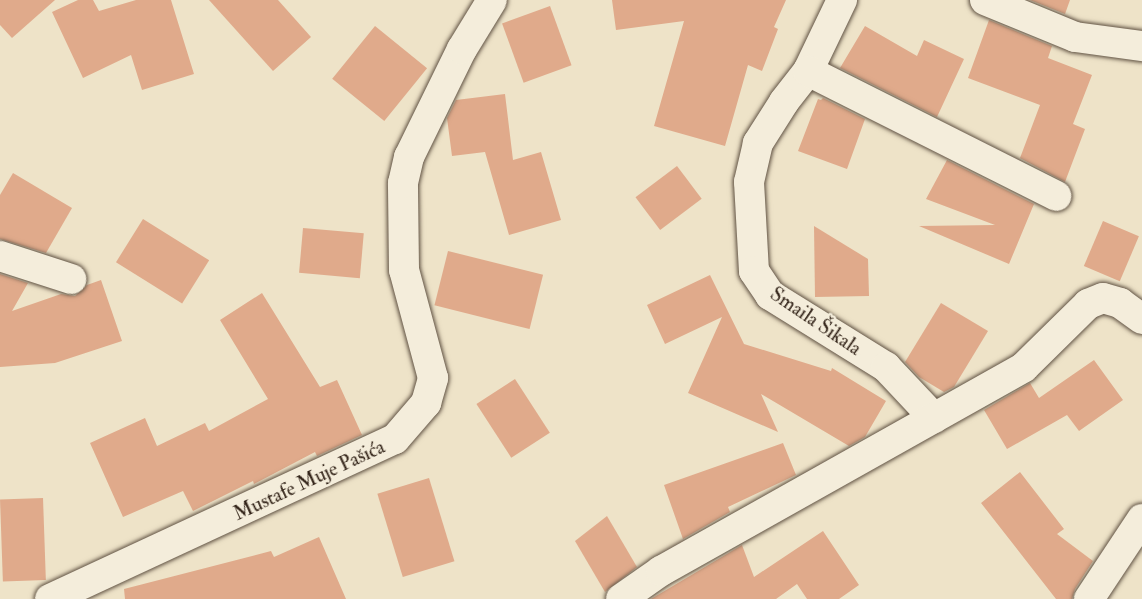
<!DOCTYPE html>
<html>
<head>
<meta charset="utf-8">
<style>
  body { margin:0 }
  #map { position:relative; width:1142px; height:599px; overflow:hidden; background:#eee3c8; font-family:"IM FELL Double Pica",serif }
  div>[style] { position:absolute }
  .building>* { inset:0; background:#e0aa8b; transform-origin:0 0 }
  .roads { filter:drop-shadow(0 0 2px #605243) drop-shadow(0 0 2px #605243) }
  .minor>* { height:30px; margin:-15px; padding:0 15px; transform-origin:15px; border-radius:15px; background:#f4eddb }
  span { translate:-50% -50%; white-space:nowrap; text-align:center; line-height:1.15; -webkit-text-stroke:4.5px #f4eddb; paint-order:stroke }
  .street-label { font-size:20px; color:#312217 }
</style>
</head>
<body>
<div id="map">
  <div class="building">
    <i style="clip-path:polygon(0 0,55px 0,12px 38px,0 25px)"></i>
    <i style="clip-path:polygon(78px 0,93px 0,99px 11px,136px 0,171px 0,194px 74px,142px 90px,131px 55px,83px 78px,52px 12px)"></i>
    <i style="clip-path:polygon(209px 0,278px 0,311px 37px,273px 71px)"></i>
    <i style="clip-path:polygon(612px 0,786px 0,774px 27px,778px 29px,762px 71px,748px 65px,725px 146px,654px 126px,684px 21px,616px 30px)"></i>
    <i style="clip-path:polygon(1030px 0,1070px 0,1065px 14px)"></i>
    <i style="left:550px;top:6px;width:63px;height:51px;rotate:70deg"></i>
    <i style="clip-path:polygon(989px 20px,1052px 46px,1048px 58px,1092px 75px,1073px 124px,1085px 129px,1065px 182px,1020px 158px,1040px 105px,968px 78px)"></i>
    <i style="left:375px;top:26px;width:67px;height:68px;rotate:39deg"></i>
    <i style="clip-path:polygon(865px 26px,917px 56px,924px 40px,964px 59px,937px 117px,840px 68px)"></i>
    <i style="clip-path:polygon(505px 94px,513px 160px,541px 152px,561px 220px,509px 235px,485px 152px,452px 156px,447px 118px,456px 100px)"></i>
    <i style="clip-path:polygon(823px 98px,865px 119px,847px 169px,798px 151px,818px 99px,821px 100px)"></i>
    <i style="clip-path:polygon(947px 160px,1034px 204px,1009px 264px,919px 226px,995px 225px,926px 199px)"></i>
    <i style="left:677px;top:166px;width:41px;height:52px;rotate:53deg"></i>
    <i style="clip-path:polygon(13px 173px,72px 208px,46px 253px,0 239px,0 195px)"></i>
    <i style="left:143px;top:219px;width:78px;height:51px;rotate:32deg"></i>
    <i style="left:1103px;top:221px;width:39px;height:49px;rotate:23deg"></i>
    <i style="clip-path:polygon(814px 226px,868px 259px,869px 296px,815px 297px)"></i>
    <i style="left:303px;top:228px;width:61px;height:45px;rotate:5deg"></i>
    <i style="left:448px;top:251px;width:98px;height:56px;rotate:14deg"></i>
    <i style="clip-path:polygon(0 274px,28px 283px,12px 311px,61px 294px,75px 296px,87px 285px,101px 280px,122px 341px,55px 363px,0 367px)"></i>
    <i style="clip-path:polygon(710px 275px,744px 344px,831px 371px,832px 368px,886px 401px,865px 437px,849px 446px,761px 394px,778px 432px,688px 393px,722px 317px,665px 344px,647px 305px)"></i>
    <i style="clip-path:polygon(262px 293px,320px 387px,337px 380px,362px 435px,317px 456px,315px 452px,254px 484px,253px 481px,193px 511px,183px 491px,123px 517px,90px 443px,145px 418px,157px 446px,205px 423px,209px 431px,268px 399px,220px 320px)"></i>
    <i style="clip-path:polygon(941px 303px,988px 331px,954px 387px,944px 392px,919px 377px,905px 362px)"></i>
    <i style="clip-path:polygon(1094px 360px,1123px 400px,1079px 431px,1067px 415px,1007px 449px,984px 410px,1030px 383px,1039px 398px)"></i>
    <i style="left:515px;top:379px;width:64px;height:46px;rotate:57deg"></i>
    <i style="clip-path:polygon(783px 443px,796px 475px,728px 507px,730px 512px,683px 539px,664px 485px)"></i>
    <i style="clip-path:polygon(1020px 472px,1064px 529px,1057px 534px,1093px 561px,1075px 589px,1072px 599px,1056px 599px,981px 503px)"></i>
    <i style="left:429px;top:478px;width:87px;height:54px;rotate:73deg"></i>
    <i style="left:43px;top:498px;width:82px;height:43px;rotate:88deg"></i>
    <i style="clip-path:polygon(607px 516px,637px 567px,605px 592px,575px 541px)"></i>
    <i style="clip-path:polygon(823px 531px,859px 585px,839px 599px,807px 599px,797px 584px,776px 599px,651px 599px,742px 545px,754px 577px)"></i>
    <i style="clip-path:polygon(319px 537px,346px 599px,125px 599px,124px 589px,271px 551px,274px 557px)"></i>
  </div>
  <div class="roads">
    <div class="minor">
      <i style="left:842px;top:0;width:79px;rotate:115.6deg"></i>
      <i style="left:808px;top:71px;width:39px;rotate:128deg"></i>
      <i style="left:784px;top:102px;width:49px;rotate:122.4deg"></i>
      <i style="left:758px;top:143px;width:40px;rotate:103deg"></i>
      <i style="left:749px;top:182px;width:89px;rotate:86.8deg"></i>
      <i style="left:754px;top:271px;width:29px;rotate:56deg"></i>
      <i style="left:770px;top:295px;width:137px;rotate:31.8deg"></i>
      <i style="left:886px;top:367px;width:70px;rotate:46.7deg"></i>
      <i style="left:985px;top:0;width:97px;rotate:22.3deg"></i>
      <i style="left:1075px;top:37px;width:68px;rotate:7.7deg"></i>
      <i style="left:808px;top:71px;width:278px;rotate:26.7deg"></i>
      <i style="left:0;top:256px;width:75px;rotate:17.9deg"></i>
      <i style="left:50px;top:599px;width:380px;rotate:-24.9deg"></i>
      <i style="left:395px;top:439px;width:48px;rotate:-49.3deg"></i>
      <i style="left:426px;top:403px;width:26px;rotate:-74deg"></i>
      <i style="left:433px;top:378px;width:112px;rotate:-105deg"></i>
      <i style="left:404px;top:270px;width:87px;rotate:-90.7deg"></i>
      <i style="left:403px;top:183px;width:27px;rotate:-77deg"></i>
      <i style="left:409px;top:157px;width:120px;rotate:-63.9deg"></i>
      <i style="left:462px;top:49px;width:57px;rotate:-58.5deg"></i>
      <i style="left:621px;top:599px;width:49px;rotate:-35deg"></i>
      <i style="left:661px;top:571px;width:416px;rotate:-29.3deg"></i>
      <i style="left:1024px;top:367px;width:90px;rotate:-44.5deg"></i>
      <i style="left:1088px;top:304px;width:16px;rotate:-22deg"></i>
      <i style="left:1103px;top:298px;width:18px;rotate:16deg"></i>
      <i style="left:1120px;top:303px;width:27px;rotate:36deg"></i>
      <i style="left:1089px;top:599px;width:96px;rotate:-56.5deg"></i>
    </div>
  </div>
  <div class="street-label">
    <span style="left:816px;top:321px;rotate:34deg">Smaila Šikala</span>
    <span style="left:309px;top:480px;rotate:-25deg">Mustafe Muje Pašića</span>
  </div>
</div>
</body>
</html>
